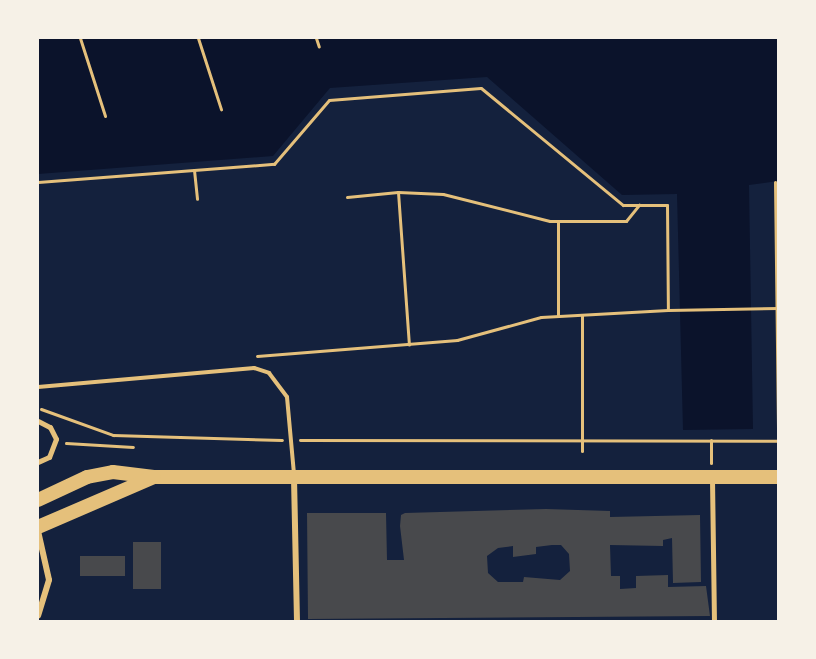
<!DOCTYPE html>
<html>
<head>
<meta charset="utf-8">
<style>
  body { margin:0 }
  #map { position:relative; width:816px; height:659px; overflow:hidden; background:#14213d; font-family:"Space Grotesk",sans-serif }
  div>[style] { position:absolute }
  .water>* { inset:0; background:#0b132b }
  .building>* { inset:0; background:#48494c; transform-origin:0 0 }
  .path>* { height:3px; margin:-1.5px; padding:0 1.5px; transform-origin:1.5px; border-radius:1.5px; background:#e5c07b }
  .service>* { height:4px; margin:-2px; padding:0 2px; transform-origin:2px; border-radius:2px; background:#e5c07b }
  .pedestrian>* { height:5px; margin:-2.5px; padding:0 2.5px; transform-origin:2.5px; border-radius:2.5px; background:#e5c07b }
  .minor>* { height:6px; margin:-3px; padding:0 3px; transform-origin:3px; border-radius:3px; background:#e5c07b }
  .primary>* { height:14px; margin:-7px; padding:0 7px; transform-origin:7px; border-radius:7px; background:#e5c07b }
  span { translate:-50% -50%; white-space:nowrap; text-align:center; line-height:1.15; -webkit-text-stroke:5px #f6f1e7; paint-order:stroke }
  .frame { position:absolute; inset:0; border:39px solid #f6f1e7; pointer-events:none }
</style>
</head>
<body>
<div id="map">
  <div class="water">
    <i style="clip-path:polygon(38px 38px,778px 38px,778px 181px,749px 185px,753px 429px,683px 430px,677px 194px,622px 195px,487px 77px,330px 88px,273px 156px,38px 174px)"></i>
  </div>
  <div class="building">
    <i style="clip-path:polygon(evenodd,546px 509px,610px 511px,610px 517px,700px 515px,701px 582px,673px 583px,672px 538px,663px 540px,663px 546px,610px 545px,611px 576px,620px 576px,620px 589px,636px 588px,636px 576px,668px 575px,668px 587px,706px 586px,710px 616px,308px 619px,307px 513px,386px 513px,387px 560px,404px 560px,400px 526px,401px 515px,405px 513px,546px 509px,552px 545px,561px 545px,569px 554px,570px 571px,560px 580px,524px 577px,523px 582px,498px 582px,488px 573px,487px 556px,498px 548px,513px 546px,513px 557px,536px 554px,536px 547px,552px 545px)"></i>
    <i style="left:133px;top:542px;width:28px;height:47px"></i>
    <i style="left:80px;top:556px;width:45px;height:20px"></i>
  </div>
  <div class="path">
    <i style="left:80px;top:38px;width:82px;rotate:72.2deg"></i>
    <i style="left:198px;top:38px;width:75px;rotate:72.1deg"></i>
    <i style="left:316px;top:38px;width:9px;rotate:72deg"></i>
    <i style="left:194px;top:170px;width:29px;rotate:84deg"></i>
    <i style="left:38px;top:182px;width:237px;rotate:-4.4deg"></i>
    <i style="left:274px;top:164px;width:84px;rotate:-49.3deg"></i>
    <i style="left:329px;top:100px;width:152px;rotate:-4.5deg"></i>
    <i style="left:481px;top:88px;width:184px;rotate:39.5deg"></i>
    <i style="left:623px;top:205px;width:44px"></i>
    <i style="left:667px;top:205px;width:105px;rotate:89.5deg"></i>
    <i style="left:668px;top:310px;width:110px;rotate:-1deg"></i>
    <i style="left:775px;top:182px;width:256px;rotate:89.3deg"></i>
    <i style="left:398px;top:192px;width:153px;rotate:85.9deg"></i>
    <i style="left:347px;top:197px;width:51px;rotate:-5.6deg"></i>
    <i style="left:398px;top:192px;width:45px;rotate:2.5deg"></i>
    <i style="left:443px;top:194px;width:110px;rotate:14.2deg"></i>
    <i style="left:550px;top:221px;width:76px"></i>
    <i style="left:626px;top:221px;width:21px;rotate:-51deg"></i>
    <i style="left:558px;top:221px;width:94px;rotate:90deg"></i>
    <i style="left:257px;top:356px;width:201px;rotate:-4.6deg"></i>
    <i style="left:457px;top:340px;width:87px;rotate:-15.3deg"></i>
    <i style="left:541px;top:317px;width:127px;rotate:-3.2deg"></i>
    <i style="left:41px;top:409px;width:77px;rotate:19.9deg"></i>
    <i style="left:113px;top:435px;width:169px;rotate:1.7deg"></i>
    <i style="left:300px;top:440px;width:478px;rotate:0.1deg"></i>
    <i style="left:711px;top:440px;width:23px;rotate:90deg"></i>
    <i style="left:66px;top:443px;width:67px;rotate:3.4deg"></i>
    <i style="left:778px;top:445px;width:10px;rotate:90deg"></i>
    <i style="left:582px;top:451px;width:136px;rotate:-90deg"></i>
  </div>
  <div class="service">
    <i style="left:38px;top:387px;width:217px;rotate:-5deg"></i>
    <i style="left:254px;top:368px;width:16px;rotate:18deg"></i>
    <i style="left:269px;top:373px;width:30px;rotate:53deg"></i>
    <i style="left:287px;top:397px;width:77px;rotate:84.8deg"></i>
  </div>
  <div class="pedestrian">
    <i style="left:38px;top:421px;width:13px;rotate:27deg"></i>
    <i style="left:50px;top:427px;width:13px;rotate:63deg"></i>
    <i style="left:56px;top:439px;width:19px;rotate:111deg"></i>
    <i style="left:49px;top:457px;width:12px;rotate:156deg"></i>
    <i style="left:712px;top:479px;width:143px;rotate:89.2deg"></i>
  </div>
  <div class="minor">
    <i style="left:294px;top:478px;width:144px;rotate:88.8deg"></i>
    <i style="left:38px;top:531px;width:50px;rotate:77.3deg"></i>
    <i style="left:49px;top:580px;width:37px;rotate:107deg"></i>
  </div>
  <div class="primary">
    <i style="left:38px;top:500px;width:54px;rotate:-25.1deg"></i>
    <i style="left:87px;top:477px;width:26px;rotate:-11deg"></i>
    <i style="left:113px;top:472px;width:41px;rotate:7deg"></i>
    <i style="left:154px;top:477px;width:624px"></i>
    <i style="left:38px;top:527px;width:126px;rotate:-23.3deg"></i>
  </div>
  <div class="frame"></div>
</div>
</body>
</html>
